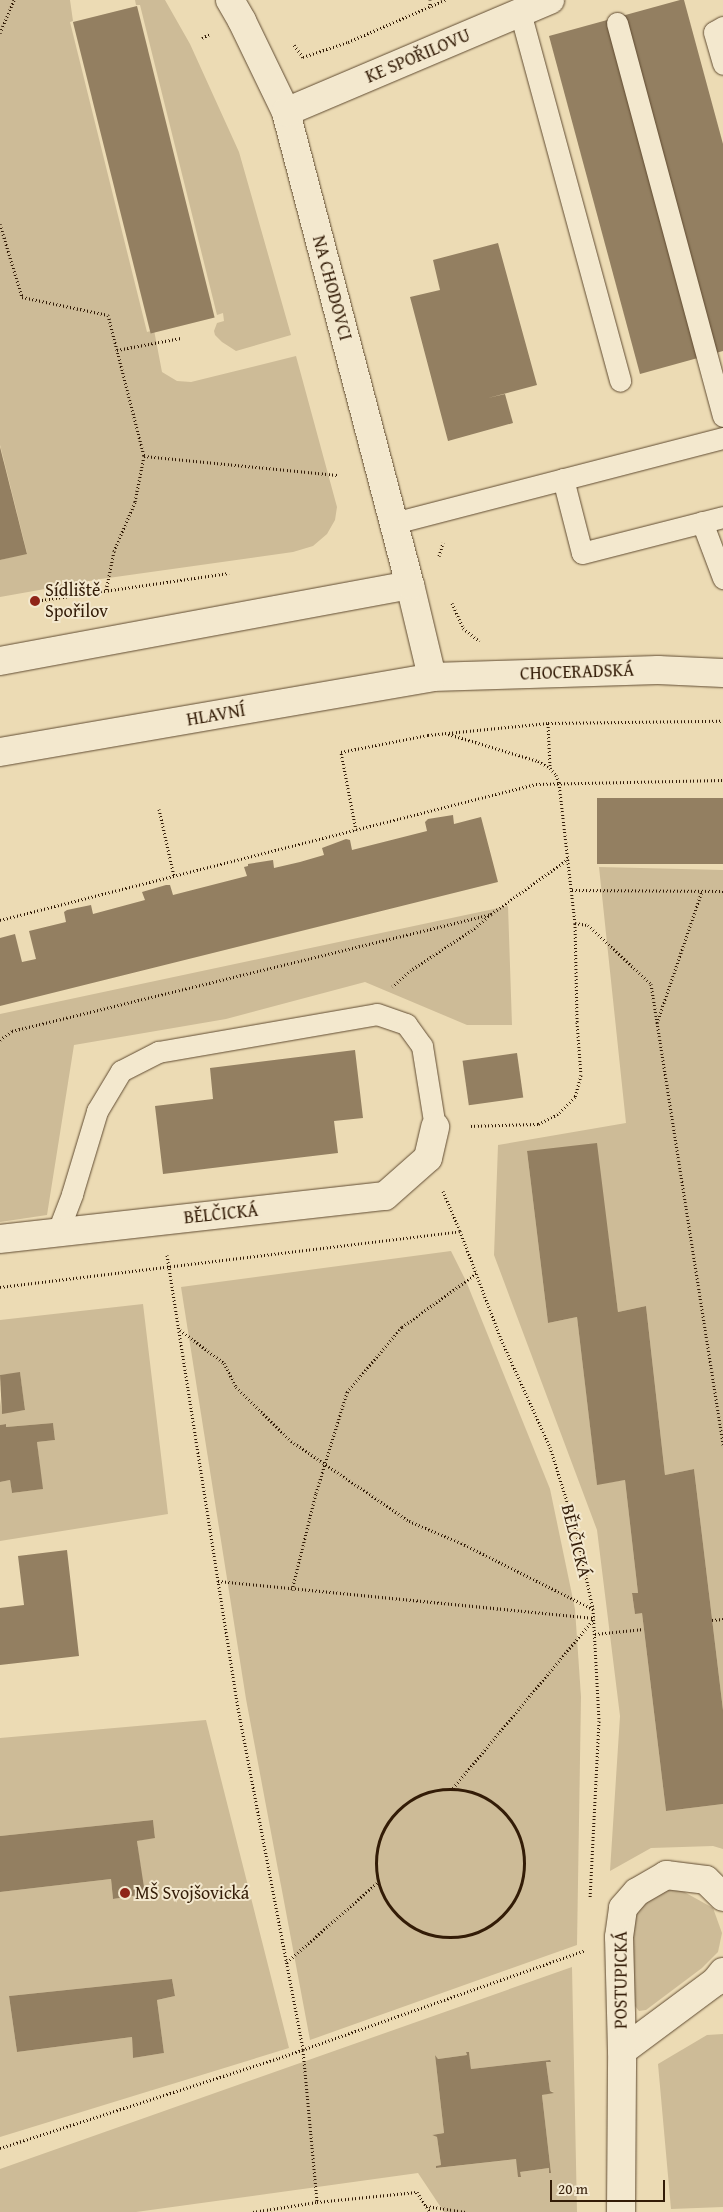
<!DOCTYPE html>
<html>
<head>
<meta charset="utf-8">
<style>
  body { margin:0 }
  #map { position:relative; width:723px; height:2212px; overflow:hidden; background:#ecdbb4; font-family:"Gentium Book Plus",serif }
  div>[style] { position:absolute }
  .green>* { inset:0; background:#cdbb97 }
  .building>* { inset:0; background:#937f61; transform-origin:0 0 }
  .path>* { height:3px; margin-top:-1.5px; transform-origin:0; background:repeating-linear-gradient(90deg,#331c07 0 1px,transparent 0 3.5px) }
  .path>.ring { margin:-1.5px; padding:0; box-sizing:content-box; background:none; border:3px solid #331c07; border-radius:50% }
  .roads { filter:drop-shadow(0 0 1px #614c32) drop-shadow(0 0 1px #614c32) }
  .service>* { height:21px; margin:-10.5px; padding:0 10.5px; transform-origin:10.5px; border-radius:10.5px; background:#f3e8ce }
  .minor>* { height:28px; margin:-14px; padding:0 14px; transform-origin:14px; border-radius:14px; background:#f3e8ce }
  .tertiary>* { height:28px; margin:-14px; padding:0 14px; transform-origin:14px; border-radius:14px; background:#f3e8ce }
  .dots>* { width:14px; height:14px; translate:-50% -50%; box-sizing:border-box; border:2px solid #f3e8ce; border-radius:50% }
  span { translate:-50% -50%; white-space:nowrap; text-align:center; line-height:1.15; -webkit-text-stroke:4px #f3e8ce; paint-order:stroke }
  .street-label { font-size:18px; color:#331c07 }
  .poi-label { font-size:18px; color:#331c07 }
  .left { translate:0 -50%; text-align:left }
  .scale { position:absolute; left:550px; top:2180px; width:115px; height:22px; box-sizing:border-box; border:2px solid #331c07; border-top:0; padding-left:6px; font-size:15px; line-height:18px; white-space:nowrap; color:#331c07; -webkit-text-stroke:4px #f3e8ce; paint-order:stroke }
</style>
</head>
<body>
<div id="map">
  <div class="green">
    <i style="clip-path:polygon(0 0,70px 0,73px 21px,70px 22px,147px 332px,154px 330px,162px 372px,177px 381px,191px 382px,296px 356px,337px 507px,335px 520px,327px 534px,313px 546px,293px 552px,101px 579px,0 597px,0 560px,27px 553px,0 445px)"></i>
    <i style="clip-path:polygon(135px 0,165px 0,190px 44px,239px 152px,291px 335px,236px 351px,222px 342px,215px 335px,214px 331px,217px 323px,224px 321px,223px 313px,217px 315px,140px 5px,136px 5px)"></i>
    <i style="clip-path:polygon(599px 867px,723px 870px,723px 1710px,694px 1469px,665px 1475px,646px 1306px,618px 1312px,607px 1228px,527px 1151px,548px 1323px,577px 1317px,597px 1484px,625px 1480px,638px 1593px,632px 1594px,635px 1613px,642px 1613px,666px 1811px,723px 1804px,723px 1849px,713px 1846px,651px 1848px,610px 1871px,620px 1716px,597px 1530px,494px 1255px,498px 1145px,626px 1123px)"></i>
    <i style="clip-path:polygon(508px 906px,512px 1025px,467px 1025px,365px 982px,226px 1019px,74px 1045px,47px 1215px,0 1222px,0 1014px)"></i>
    <i style="clip-path:polygon(451px 1251px,466px 1281px,550px 1489px,575px 1609px,581px 1697px,577px 1945px,310px 2040px,246px 1699px,181px 1287px)"></i>
    <i style="clip-path:polygon(143px 1304px,168px 1514px,0 1541px,0 1482px,10px 1480px,12px 1493px,42px 1489px,37px 1442px,55px 1440px,53px 1423px,6px 1427px,6px 1424px,0 1425px,0 1399px,2px 1413px,25px 1410px,20px 1373px,0 1375px,0 1320px)"></i>
    <i style="clip-path:polygon(evenodd,206px 1720px,289px 2048px,0 2137px,0 1892px,111px 1879px,113px 1899px,144px 1894px,137px 1841px,155px 1837px,153px 1820px,0 1836px,0 1738px,206px 1720px,172px 1979px,175px 1996px,157px 2000px,164px 2053px,133px 2058px,132px 2037px,17px 2052px,9px 1996px,172px 1979px)"></i>
    <i style="clip-path:polygon(677px 1888px,713px 1908px,722px 1933px,718px 1952px,702px 1968px,646px 2010px,639px 2011px,631px 2001px,629px 1939px,637px 1912px,656px 1893px)"></i>
    <i style="clip-path:polygon(evenodd,572px 1967px,577px 2212px,444px 2212px,418px 2173px,136px 2212px,0 2212px,0 2169px,572px 1967px,466px 2052px,469px 2052px,471px 2069px,550px 2060px,546px 2062px,550px 2091px,554px 2092px,542px 2095px,551px 2173px,549px 2168px,520px 2172px,516px 2159px,437px 2168px,436px 2166px,441px 2165px,437px 2137px,432px 2135px,444px 2133px,435px 2055px,438px 2059px,467px 2055px,466px 2052px)"></i>
    <i style="clip-path:polygon(723px 2034px,723px 2207px,671px 2209px,658px 2064px,707px 2035px)"></i>
  </div>
  <div class="building">
    <i style="clip-path:polygon(680px 0,684px 0,723px 144px,723px 351px,640px 374px,549px 36px)"></i>
    <i style="left:137px;top:6px;width:321px;height:66px;rotate:76deg"></i>
    <i style="clip-path:polygon(498px 243px,537px 385px,488px 398px,505px 394px,513px 423px,448px 441px,410px 297px,440px 290px,433px 260px)"></i>
    <i style="clip-path:polygon(0 447px,27px 554px,0 560px)"></i>
    <i style="left:723px;top:798px;width:66px;height:126px;rotate:90deg"></i>
    <i style="clip-path:polygon(453px 815px,454px 824px,481px 817px,498px 882px,0 1006px,0 938px,15px 934px,22px 962px,36px 959px,29px 931px,66px 922px,64px 912px,67px 910px,91px 905px,93px 914px,145px 900px,142px 892px,166px 885px,170px 885px,173px 895px,247px 876px,244px 867px,248px 866px,248px 864px,273px 860px,274px 868px,300px 862px,324px 855px,322px 848px,346px 839px,350px 840px,352px 850px,427px 831px,425px 822px,428px 819px)"></i>
    <i style="clip-path:polygon(355px 1050px,363px 1118px,334px 1121px,338px 1153px,163px 1174px,155px 1106px,213px 1099px,210px 1068px)"></i>
    <i style="left:517px;top:1053px;width:45px;height:55px;rotate:82deg"></i>
    <i style="clip-path:polygon(597px 1143px,618px 1312px,646px 1306px,665px 1475px,694px 1469px,723px 1710px,723px 1804px,666px 1811px,642px 1613px,635px 1614px,632px 1593px,638px 1593px,625px 1480px,597px 1485px,577px 1317px,548px 1323px,527px 1151px)"></i>
    <i style="clip-path:polygon(20px 1372px,25px 1410px,2px 1414px,0 1375px)"></i>
    <i style="clip-path:polygon(53px 1423px,55px 1440px,37px 1442px,43px 1489px,12px 1493px,10px 1480px,0 1482px,0 1425px,6px 1424px,6px 1427px)"></i>
    <i style="clip-path:polygon(67px 1550px,79px 1656px,0 1665px,0 1608px,24px 1605px,18px 1556px)"></i>
    <i style="clip-path:polygon(153px 1820px,155px 1838px,137px 1841px,145px 1894px,113px 1899px,111px 1879px,0 1892px,0 1836px)"></i>
    <i style="clip-path:polygon(172px 1979px,175px 1996px,157px 2000px,164px 2053px,133px 2058px,132px 2037px,17px 2052px,9px 1996px)"></i>
    <i style="clip-path:polygon(466px 2052px,469px 2052px,471px 2069px,550px 2060px,551px 2062px,546px 2062px,550px 2091px,554px 2093px,542px 2095px,551px 2173px,549px 2173px,549px 2168px,520px 2172px,521px 2177px,518px 2177px,516px 2159px,436px 2168px,436px 2166px,441px 2165px,437px 2137px,432px 2135px,444px 2133px,435px 2055px,438px 2059px,467px 2055px)"></i>
  </div>
  <div class="path">
    <i style="left:430px;top:0;width:7px;rotate:90deg"></i>
    <i style="left:0;top:33px;width:36px;rotate:-67deg"></i>
    <i style="left:202px;top:38px;width:9px;rotate:-27deg"></i>
    <i style="left:294px;top:45px;width:15px;rotate:53deg"></i>
    <i style="left:303px;top:57px;width:47px;rotate:-18.4deg"></i>
    <i style="left:348px;top:42px;width:106px;rotate:-23.4deg"></i>
    <i style="left:0;top:224px;width:76px;rotate:73.2deg"></i>
    <i style="left:22px;top:297px;width:88px;rotate:11.8deg"></i>
    <i style="left:108px;top:315px;width:146px;rotate:75.7deg"></i>
    <i style="left:144px;top:456px;width:47px;rotate:101.1deg"></i>
    <i style="left:135px;top:502px;width:53px;rotate:113.2deg"></i>
    <i style="left:114px;top:551px;width:41px;rotate:101.3deg"></i>
    <i style="left:117px;top:350px;width:65px;rotate:-10.6deg"></i>
    <i style="left:144px;top:456px;width:194px;rotate:5.6deg"></i>
    <i style="left:439px;top:556px;width:14px;rotate:-73deg"></i>
    <i style="left:35px;top:601px;width:196px;rotate:-8.2deg"></i>
    <i style="left:452px;top:603px;width:27px;rotate:66deg"></i>
    <i style="left:463px;top:628px;width:21px;rotate:39deg"></i>
    <i style="left:548px;top:723px;width:44px;rotate:87.4deg"></i>
    <i style="left:445px;top:733px;width:97px;rotate:16.8deg"></i>
    <i style="left:538px;top:761px;width:14px;rotate:30deg"></i>
    <i style="left:550px;top:768px;width:9px;rotate:49deg"></i>
    <i style="left:556px;top:775px;width:9px;rotate:69deg"></i>
    <i style="left:559px;top:783px;width:141px;rotate:83.5deg"></i>
    <i style="left:575px;top:923px;width:99px;rotate:88.8deg"></i>
    <i style="left:577px;top:1022px;width:53px;rotate:85.7deg"></i>
    <i style="left:581px;top:1075px;width:23px;rotate:105deg"></i>
    <i style="left:575px;top:1097px;width:24px;rotate:135deg"></i>
    <i style="left:558px;top:1114px;width:22px;rotate:153deg"></i>
    <i style="left:538px;top:1124px;width:70px;rotate:178.4deg"></i>
    <i style="left:159px;top:809px;width:69px;rotate:77.4deg"></i>
    <i style="left:356px;top:830px;width:79px;rotate:-100.9deg"></i>
    <i style="left:341px;top:752px;width:89px;rotate:-11.1deg"></i>
    <i style="left:428px;top:735px;width:121px;rotate:-5.7deg"></i>
    <i style="left:548px;top:723px;width:175px;rotate:-0.7deg"></i>
    <i style="left:572px;top:890px;width:151px;rotate:0.4deg"></i>
    <i style="left:491px;top:914px;width:95px;rotate:-35.5deg"></i>
    <i style="left:0;top:920px;width:553px;rotate:-14.24deg"></i>
    <i style="left:536px;top:784px;width:187px;rotate:-1.2deg"></i>
    <i style="left:575px;top:923px;width:13px;rotate:9deg"></i>
    <i style="left:588px;top:925px;width:86px;rotate:43.1deg"></i>
    <i style="left:651px;top:984px;width:468px;rotate:81.1deg"></i>
    <i style="left:657px;top:1023px;width:139px;rotate:-71.2deg"></i>
    <i style="left:0;top:1040px;width:15px;rotate:-37deg"></i>
    <i style="left:12px;top:1031px;width:493px;rotate:-13.7deg"></i>
    <i style="left:491px;top:914px;width:21px;rotate:139deg"></i>
    <i style="left:475px;top:928px;width:77px;rotate:146.7deg"></i>
    <i style="left:411px;top:970px;width:25px;rotate:138deg"></i>
    <i style="left:443px;top:1191px;width:43px;rotate:67deg"></i>
    <i style="left:460px;top:1231px;width:116px;rotate:69.2deg"></i>
    <i style="left:501px;top:1339px;width:119px;rotate:65.6deg"></i>
    <i style="left:550px;top:1447px;width:87px;rotate:72.6deg"></i>
    <i style="left:576px;top:1530px;width:81px;rotate:77.9deg"></i>
    <i style="left:593px;top:1609px;width:112px;rotate:86.9deg"></i>
    <i style="left:599px;top:1721px;width:176px;rotate:92.9deg"></i>
    <i style="left:167px;top:1255px;width:459px;rotate:81.1deg"></i>
    <i style="left:238px;top:1708px;width:348px;rotate:79.2deg"></i>
    <i style="left:303px;top:2050px;width:153px;rotate:84.7deg"></i>
    <i style="left:0;top:1287px;width:463px;rotate:-6.9deg"></i>
    <i style="left:180px;top:1330px;width:55px;rotate:36.9deg"></i>
    <i style="left:224px;top:1363px;width:27px;rotate:63deg"></i>
    <i style="left:236px;top:1387px;width:77px;rotate:44.5deg"></i>
    <i style="left:291px;top:1441px;width:143px;rotate:34.1deg"></i>
    <i style="left:409px;top:1521px;width:56px;rotate:22.9deg"></i>
    <i style="left:461px;top:1543px;width:148px;rotate:26.6deg"></i>
    <i style="left:218px;top:1581px;width:378px;rotate:5.6deg"></i>
    <i style="left:292px;top:1590px;width:100px;rotate:-76.1deg"></i>
    <i style="left:316px;top:1493px;width:106px;rotate:-72.9deg"></i>
    <i style="left:347px;top:1392px;width:85px;rotate:-49.8deg"></i>
    <i style="left:402px;top:1327px;width:92px;rotate:-35.8deg"></i>
    <i style="left:712px;top:1620px;width:11px;rotate:-5deg"></i>
    <i style="left:595px;top:1634px;width:49px;rotate:-5.8deg"></i>
    <i style="left:453px;top:1788px;width:220px;rotate:-50.2deg"></i>
    <i class="ring" style="left:376px;top:1789px;width:145px;height:145px"></i>
    <i style="left:287px;top:1962px;width:121px;rotate:-41.3deg"></i>
    <i style="left:0;top:2148px;width:293px;rotate:-17.9deg"></i>
    <i style="left:279px;top:2058px;width:325px;rotate:-19.4deg"></i>
    <i style="left:426px;top:2206px;width:40px;rotate:8.5deg"></i>
    <i style="left:253px;top:2212px;width:65px;rotate:-8.9deg"></i>
    <i style="left:317px;top:2202px;width:100px;rotate:-5.7deg"></i>
    <i style="left:417px;top:2192px;width:24px;rotate:57deg"></i>
  </div>
  <div class="roads">
    <div class="service">
      <i style="left:520px;top:12px;width:382px;rotate:74.8deg"></i>
      <i style="left:617px;top:23px;width:407px;rotate:74.9deg"></i>
      <i style="left:723px;top:27px;width:10px;rotate:151deg"></i>
      <i style="left:714px;top:32px;width:33px;rotate:74deg"></i>
      <i style="left:563px;top:479px;width:76px;rotate:75.6deg"></i>
      <i style="left:582px;top:553px;width:146px;rotate:-14.3deg"></i>
      <i style="left:702px;top:522px;width:60px;rotate:69.4deg"></i>
      <i style="left:394px;top:523px;width:340px;rotate:-14.5deg"></i>
      <i style="left:58px;top:1231px;width:40px;rotate:-69deg"></i>
      <i style="left:72px;top:1194px;width:87px;rotate:-73.2deg"></i>
      <i style="left:97px;top:1111px;width:47px;rotate:-59deg"></i>
      <i style="left:121px;top:1071px;width:42px;rotate:-27.2deg"></i>
      <i style="left:158px;top:1052px;width:222px;rotate:-9.8deg"></i>
      <i style="left:377px;top:1014px;width:31px;rotate:19deg"></i>
      <i style="left:406px;top:1024px;width:27px;rotate:54deg"></i>
      <i style="left:422px;top:1046px;width:82px;rotate:80.9deg"></i>
    </div>
    <div class="minor">
      <i style="left:230px;top:0;width:24px;rotate:60deg"></i>
      <i style="left:242px;top:21px;width:101px;rotate:64.2deg"></i>
      <i style="left:432px;top:677px;width:226px;rotate:-1.8deg"></i>
      <i style="left:658px;top:670px;width:65px;rotate:2.6deg"></i>
      <i style="left:0;top:1239px;width:387px;rotate:-6.4deg"></i>
      <i style="left:385px;top:1196px;width:57px;rotate:-41.5deg"></i>
      <i style="left:428px;top:1158px;width:32px;rotate:-77deg"></i>
      <i style="left:622px;top:2051px;width:116px;rotate:-36.6deg"></i>
      <i style="left:715px;top:1982px;width:13px;rotate:-51deg"></i>
      <i style="left:621px;top:2212px;width:161px;rotate:-89.6deg"></i>
      <i style="left:622px;top:2051px;width:114px;rotate:-91.5deg"></i>
      <i style="left:619px;top:1937px;width:29px;rotate:-82deg"></i>
      <i style="left:623px;top:1908px;width:21px;rotate:-49deg"></i>
      <i style="left:637px;top:1892px;width:34px;rotate:-30deg"></i>
      <i style="left:666px;top:1875px;width:40px;rotate:7.1deg"></i>
      <i style="left:706px;top:1880px;width:24px;rotate:45deg"></i>
    </div>
    <div class="tertiary">
      <i style="left:0;top:661px;width:417px;rotate:-10.5deg"></i>
      <i style="left:0;top:752px;width:438px;rotate:-9.8deg"></i>
      <i style="left:432px;top:677px;width:95px;rotate:-103.4deg"></i>
      <i style="left:410px;top:585px;width:489px;rotate:-104.7deg"></i>
      <i style="left:286px;top:112px;width:287px;rotate:-23deg"></i>
    </div>
  </div>
  <div class="dots">
    <i style="left:35px;top:601px;background:#8f2418"></i>
    <i style="left:125px;top:1893px;background:#8f2418"></i>
  </div>
  <div class="street-label">
    <span style="left:418px;top:56px;rotate:-23deg">KE SPOŘILOVU</span>
    <span style="left:332px;top:288px;rotate:75deg">NA CHODOVCI</span>
    <span style="left:577px;top:672px;rotate:-2deg">CHOCERADSKÁ</span>
    <span style="left:216px;top:715px;rotate:-10deg">HLAVNÍ</span>
    <span style="left:221px;top:1214px;rotate:-6deg">BĚLČICKÁ</span>
    <span style="left:576px;top:1541px;rotate:76deg">BĚLČICKÁ</span>
    <span style="left:621px;top:1980px;rotate:-90deg">POSTUPICKÁ</span>
  </div>
  <div class="poi-label">
    <span class="left" style="left:45px;top:601px">Sídliště<br>Spořilov</span>
    <span class="left" style="left:135px;top:1893px">MŠ Svojšovická</span>
  </div>
  <div class="scale">20 m</div>
</div>
</body>
</html>
